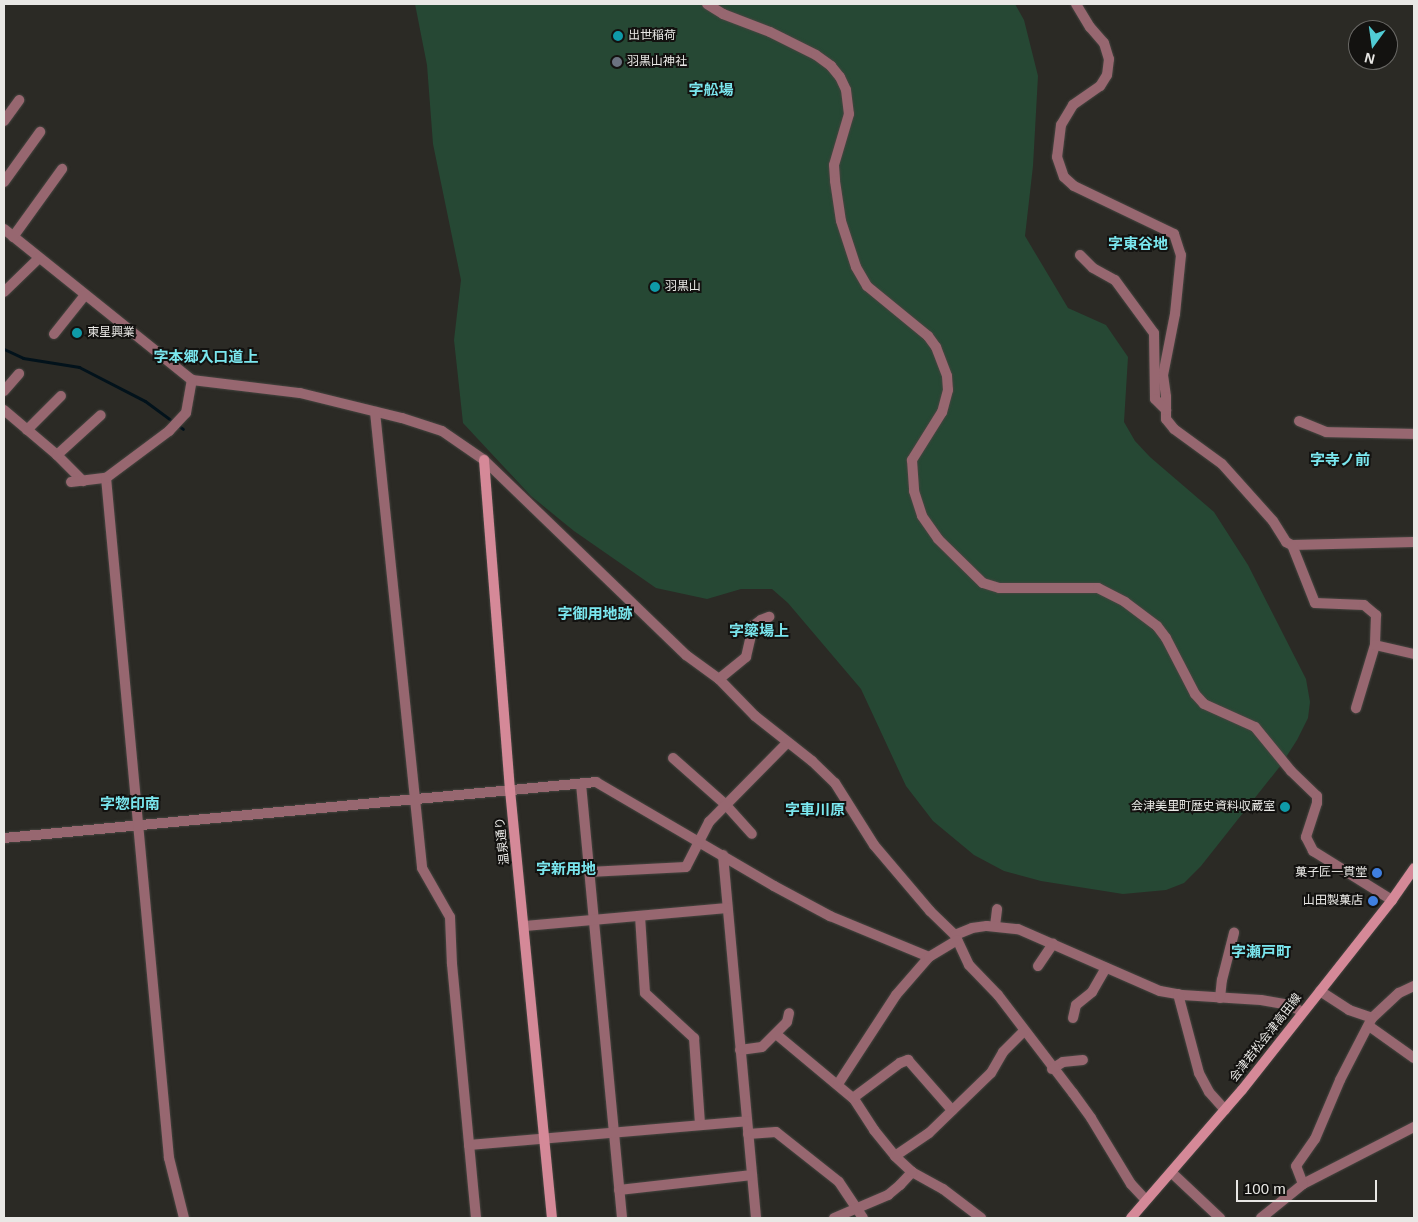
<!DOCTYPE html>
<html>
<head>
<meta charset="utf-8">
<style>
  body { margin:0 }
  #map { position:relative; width:1418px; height:1222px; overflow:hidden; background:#2b2a25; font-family:Helvetica,"Noto Sans JP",sans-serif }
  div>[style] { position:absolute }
  .green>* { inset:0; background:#264834 }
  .stream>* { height:3px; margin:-1.5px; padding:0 1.5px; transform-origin:1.5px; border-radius:1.5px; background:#02121b }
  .roads { filter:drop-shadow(0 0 1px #464540) drop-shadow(0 0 1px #464540) }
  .street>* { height:10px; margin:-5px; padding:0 5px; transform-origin:5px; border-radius:5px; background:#976770 }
  .secondary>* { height:10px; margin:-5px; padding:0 5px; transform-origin:5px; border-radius:5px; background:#d58998 }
  .dots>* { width:14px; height:14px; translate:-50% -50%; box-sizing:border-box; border:2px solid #131210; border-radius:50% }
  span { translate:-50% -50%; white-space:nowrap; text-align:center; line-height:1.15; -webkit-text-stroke:4px #131210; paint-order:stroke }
  .poi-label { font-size:12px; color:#e9e8e5 }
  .left { translate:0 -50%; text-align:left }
  .right { translate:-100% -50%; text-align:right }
  .street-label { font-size:12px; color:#e9e8e5 }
  .quarter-label { font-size:15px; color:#7ae6ee; font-weight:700 }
  .frame { position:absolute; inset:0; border:5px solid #e9e8e5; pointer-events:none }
  .north { position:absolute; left:1348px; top:20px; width:50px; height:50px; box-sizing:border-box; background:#131210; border:1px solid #696865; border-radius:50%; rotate:194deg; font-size:14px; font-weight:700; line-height:20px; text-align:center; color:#e9e8e5 }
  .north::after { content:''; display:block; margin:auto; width:18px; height:22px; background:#51ccd5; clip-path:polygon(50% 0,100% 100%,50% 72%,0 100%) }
  .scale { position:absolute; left:1236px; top:1180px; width:141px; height:22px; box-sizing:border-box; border:2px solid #e9e8e5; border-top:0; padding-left:6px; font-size:15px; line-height:18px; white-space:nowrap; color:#e9e8e5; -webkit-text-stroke:4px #131210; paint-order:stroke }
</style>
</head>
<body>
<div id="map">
  <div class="green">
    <i style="clip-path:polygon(415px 4px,1015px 4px,1024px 20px,1038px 76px,1033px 166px,1025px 236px,1068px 308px,1106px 325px,1128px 357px,1124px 422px,1135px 441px,1150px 457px,1214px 512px,1248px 565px,1306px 679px,1310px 702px,1308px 718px,1297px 740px,1281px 765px,1201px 866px,1184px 883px,1166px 890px,1123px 894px,1041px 881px,1004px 871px,974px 855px,933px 821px,906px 786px,861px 689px,788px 603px,772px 589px,741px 589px,707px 599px,656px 588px,574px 531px,531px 496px,463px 423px,454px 340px,461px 280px,433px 144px,427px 65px)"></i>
  </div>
  <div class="stream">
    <i style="left:4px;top:349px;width:21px;rotate:25deg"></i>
    <i style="left:23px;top:358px;width:57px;rotate:9.1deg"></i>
    <i style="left:79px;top:367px;width:74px;rotate:27.3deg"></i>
    <i style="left:145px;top:401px;width:47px;rotate:36.4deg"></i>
  </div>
  <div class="roads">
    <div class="street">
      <i style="left:707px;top:4px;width:19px;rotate:32deg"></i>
      <i style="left:723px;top:14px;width:50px;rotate:21deg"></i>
      <i style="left:770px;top:32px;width:51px;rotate:26.6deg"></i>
      <i style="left:816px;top:55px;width:19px;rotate:36deg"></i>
      <i style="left:831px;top:66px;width:14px;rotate:51deg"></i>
      <i style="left:840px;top:77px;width:14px;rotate:65deg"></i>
      <i style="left:846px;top:90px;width:24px;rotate:83deg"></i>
      <i style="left:849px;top:114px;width:53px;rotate:106.4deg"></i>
      <i style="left:834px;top:165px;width:16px;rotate:86deg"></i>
      <i style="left:835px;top:181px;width:40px;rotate:81.5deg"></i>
      <i style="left:841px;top:221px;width:48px;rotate:71.9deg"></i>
      <i style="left:856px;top:267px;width:22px;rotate:60deg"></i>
      <i style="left:867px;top:286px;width:79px;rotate:39.3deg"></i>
      <i style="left:928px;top:336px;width:14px;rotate:54deg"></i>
      <i style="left:936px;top:347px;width:31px;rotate:69deg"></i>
      <i style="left:947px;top:376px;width:14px;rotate:86deg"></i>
      <i style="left:948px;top:390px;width:23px;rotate:105deg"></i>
      <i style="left:942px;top:412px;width:57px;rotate:122deg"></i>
      <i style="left:912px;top:460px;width:31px;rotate:86deg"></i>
      <i style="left:914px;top:491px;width:26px;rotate:72deg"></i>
      <i style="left:922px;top:516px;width:28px;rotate:55deg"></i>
      <i style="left:938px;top:539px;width:63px;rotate:44.4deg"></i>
      <i style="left:983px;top:583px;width:17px;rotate:17deg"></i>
      <i style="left:999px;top:588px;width:99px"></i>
      <i style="left:1098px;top:588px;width:30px;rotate:27deg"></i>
      <i style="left:1125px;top:602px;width:40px;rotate:37deg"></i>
      <i style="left:1157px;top:626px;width:15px;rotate:53deg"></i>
      <i style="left:1166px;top:638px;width:63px;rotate:62.6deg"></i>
      <i style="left:1195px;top:694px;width:13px;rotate:48deg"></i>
      <i style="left:1204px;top:704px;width:56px;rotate:24.3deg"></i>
      <i style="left:1255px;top:727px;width:57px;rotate:50.7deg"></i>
      <i style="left:1291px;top:771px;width:36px;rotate:44deg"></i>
      <i style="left:1317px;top:796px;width:7px;rotate:90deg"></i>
      <i style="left:1317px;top:803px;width:36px;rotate:108deg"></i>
      <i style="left:1306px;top:837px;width:16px;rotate:63deg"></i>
      <i style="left:1313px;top:851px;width:93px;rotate:31.8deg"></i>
      <i style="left:1076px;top:4px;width:27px;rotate:59deg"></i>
      <i style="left:1090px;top:27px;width:21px;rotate:49deg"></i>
      <i style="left:1104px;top:43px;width:17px;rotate:73deg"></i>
      <i style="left:1109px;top:59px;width:16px;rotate:97deg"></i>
      <i style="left:1107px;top:75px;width:13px;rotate:122deg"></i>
      <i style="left:1100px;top:86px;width:33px;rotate:145deg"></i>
      <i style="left:1073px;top:105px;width:23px;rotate:121deg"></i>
      <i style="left:1061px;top:125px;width:32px;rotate:97deg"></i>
      <i style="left:1057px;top:157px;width:21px;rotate:71deg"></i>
      <i style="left:1064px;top:177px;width:13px;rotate:42deg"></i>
      <i style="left:1074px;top:186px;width:111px;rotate:25.6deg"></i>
      <i style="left:1174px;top:234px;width:22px;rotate:72deg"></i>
      <i style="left:1181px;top:255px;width:59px;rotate:95.8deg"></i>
      <i style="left:1175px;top:314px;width:62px;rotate:101.1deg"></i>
      <i style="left:1163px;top:375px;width:22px;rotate:82deg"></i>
      <i style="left:1166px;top:397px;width:22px;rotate:90deg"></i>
      <i style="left:1166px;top:419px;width:13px;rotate:51deg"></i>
      <i style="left:1174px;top:429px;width:59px;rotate:36.1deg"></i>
      <i style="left:1222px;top:464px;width:76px;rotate:48.2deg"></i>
      <i style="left:1273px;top:521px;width:25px;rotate:58deg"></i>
      <i style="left:1286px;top:542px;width:7px;rotate:27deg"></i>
      <i style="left:1292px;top:545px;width:122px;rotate:-1.4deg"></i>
      <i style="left:4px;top:121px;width:26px;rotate:-54deg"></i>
      <i style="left:4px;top:182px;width:62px;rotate:-54.2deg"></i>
      <i style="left:4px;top:229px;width:241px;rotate:38.8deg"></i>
      <i style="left:192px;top:380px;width:109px;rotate:6.9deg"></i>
      <i style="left:300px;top:393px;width:105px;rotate:13.8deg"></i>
      <i style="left:402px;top:418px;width:42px;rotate:18deg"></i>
      <i style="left:442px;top:431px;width:51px;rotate:34.6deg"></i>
      <i style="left:484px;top:460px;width:281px;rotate:44deg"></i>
      <i style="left:686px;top:655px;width:41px;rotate:36deg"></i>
      <i style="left:719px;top:679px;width:52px;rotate:45.8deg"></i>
      <i style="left:755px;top:716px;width:73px;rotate:38.3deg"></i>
      <i style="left:812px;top:761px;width:32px;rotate:44deg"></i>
      <i style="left:835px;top:783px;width:73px;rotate:57.8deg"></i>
      <i style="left:874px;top:845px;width:87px;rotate:49.7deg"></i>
      <i style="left:930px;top:911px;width:35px;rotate:44deg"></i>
      <i style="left:955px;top:935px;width:33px;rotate:65deg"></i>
      <i style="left:969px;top:965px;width:42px;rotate:46deg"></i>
      <i style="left:998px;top:995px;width:123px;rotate:52.6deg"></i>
      <i style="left:1073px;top:1093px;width:31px;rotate:54deg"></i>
      <i style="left:1091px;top:1118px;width:77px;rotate:58.8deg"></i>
      <i style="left:1131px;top:1184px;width:22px;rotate:47deg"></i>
      <i style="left:13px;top:237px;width:84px;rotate:-54.2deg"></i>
      <i style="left:1080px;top:255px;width:18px;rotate:45deg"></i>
      <i style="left:1093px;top:268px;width:25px;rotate:29deg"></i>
      <i style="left:1115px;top:280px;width:66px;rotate:53.7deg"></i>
      <i style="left:1154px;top:333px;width:66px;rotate:89.1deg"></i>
      <i style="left:1155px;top:399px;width:16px;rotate:45deg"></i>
      <i style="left:4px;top:292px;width:49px;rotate:-44.2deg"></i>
      <i style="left:54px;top:334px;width:50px;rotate:-51.5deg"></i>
      <i style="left:4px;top:391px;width:23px;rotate:-49deg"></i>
      <i style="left:4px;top:410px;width:70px;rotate:40.3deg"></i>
      <i style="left:57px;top:455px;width:37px;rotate:45deg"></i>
      <i style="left:375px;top:412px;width:458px;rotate:84.1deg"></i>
      <i style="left:422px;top:868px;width:56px;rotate:60.3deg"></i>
      <i style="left:450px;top:917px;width:47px;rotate:87.6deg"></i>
      <i style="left:452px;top:964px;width:255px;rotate:84.6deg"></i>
      <i style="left:1299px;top:421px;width:29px;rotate:22deg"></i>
      <i style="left:1326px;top:432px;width:88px;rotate:1.3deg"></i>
      <i style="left:27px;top:430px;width:48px;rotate:-45deg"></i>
      <i style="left:57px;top:455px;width:59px;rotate:-42.3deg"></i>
      <i style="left:71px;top:482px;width:35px;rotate:-7deg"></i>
      <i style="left:1292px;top:545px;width:62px;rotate:68.4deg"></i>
      <i style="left:1315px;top:603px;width:49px;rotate:2.3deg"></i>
      <i style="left:1364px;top:605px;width:16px;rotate:40deg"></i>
      <i style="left:1376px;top:615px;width:30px;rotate:92deg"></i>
      <i style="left:1375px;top:645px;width:66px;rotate:106.8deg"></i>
      <i style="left:1375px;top:645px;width:40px;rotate:13deg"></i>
      <i style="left:719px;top:679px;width:35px;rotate:-39deg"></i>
      <i style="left:746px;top:657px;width:32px;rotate:-77deg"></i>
      <i style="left:753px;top:626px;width:10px;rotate:-37deg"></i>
      <i style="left:761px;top:620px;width:9px;rotate:-21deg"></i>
      <i style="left:673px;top:758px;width:69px;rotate:41.5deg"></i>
      <i style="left:725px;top:804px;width:40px;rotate:48deg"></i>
      <i style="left:581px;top:784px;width:436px;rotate:84.6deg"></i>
      <i style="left:4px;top:838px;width:595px;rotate:-5.4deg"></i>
      <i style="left:596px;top:782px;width:206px;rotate:30.3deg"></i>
      <i style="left:774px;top:886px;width:64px;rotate:28.2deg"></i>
      <i style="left:830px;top:916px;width:107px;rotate:22.5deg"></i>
      <i style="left:723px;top:855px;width:364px;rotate:84.8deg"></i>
      <i style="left:589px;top:872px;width:97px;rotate:-3deg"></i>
      <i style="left:686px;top:867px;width:51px;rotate:-62.9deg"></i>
      <i style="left:709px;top:822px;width:112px;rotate:-45.4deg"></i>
      <i style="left:640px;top:916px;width:77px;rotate:86.3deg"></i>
      <i style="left:645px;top:993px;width:67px;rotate:42.6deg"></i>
      <i style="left:694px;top:1038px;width:86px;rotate:86deg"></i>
      <i style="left:525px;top:926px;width:203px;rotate:-5.1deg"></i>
      <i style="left:995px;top:926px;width:17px;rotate:-83deg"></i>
      <i style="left:955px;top:935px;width:18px;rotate:-22deg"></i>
      <i style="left:972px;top:928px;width:15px;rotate:-8deg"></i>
      <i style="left:987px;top:926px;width:31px;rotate:6deg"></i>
      <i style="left:1018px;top:929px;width:155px;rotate:23.6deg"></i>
      <i style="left:1160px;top:991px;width:22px;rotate:10deg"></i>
      <i style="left:1182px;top:995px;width:79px;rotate:3.6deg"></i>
      <i style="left:1261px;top:1000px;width:29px;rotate:10deg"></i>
      <i style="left:1290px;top:1005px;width:14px;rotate:30deg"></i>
      <i style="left:1038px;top:966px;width:27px;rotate:-56deg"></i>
      <i style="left:1320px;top:991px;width:35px;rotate:33deg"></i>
      <i style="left:1349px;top:1010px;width:24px;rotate:19deg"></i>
      <i style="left:1372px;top:1018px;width:37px;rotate:-43deg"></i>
      <i style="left:1399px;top:993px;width:17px;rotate:-25deg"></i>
      <i style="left:1178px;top:994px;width:82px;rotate:75.1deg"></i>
      <i style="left:1199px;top:1073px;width:21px;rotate:62deg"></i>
      <i style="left:1209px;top:1092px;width:24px;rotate:48deg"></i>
      <i style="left:1220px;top:998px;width:18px;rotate:-84deg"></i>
      <i style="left:1222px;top:980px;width:49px;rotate:-75.7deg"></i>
      <i style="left:1073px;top:1018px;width:13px;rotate:-77deg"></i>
      <i style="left:1076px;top:1005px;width:21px;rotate:-39deg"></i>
      <i style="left:1092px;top:992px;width:28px;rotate:-60deg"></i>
      <i style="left:1369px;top:1026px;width:55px;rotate:35.4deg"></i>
      <i style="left:776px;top:1034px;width:102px;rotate:39.8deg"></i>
      <i style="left:854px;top:1099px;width:37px;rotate:57deg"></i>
      <i style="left:874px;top:1130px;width:33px;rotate:51deg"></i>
      <i style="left:740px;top:1050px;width:22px;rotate:-8deg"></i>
      <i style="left:762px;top:1047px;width:35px;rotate:-45deg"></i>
      <i style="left:787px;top:1022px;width:9px;rotate:-77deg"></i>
      <i style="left:1052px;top:1069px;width:13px;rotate:-32deg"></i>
      <i style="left:1063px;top:1062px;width:20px;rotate:-6deg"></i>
      <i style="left:838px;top:1084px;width:106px;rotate:-56.9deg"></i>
      <i style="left:896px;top:995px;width:50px;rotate:-49deg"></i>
      <i style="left:929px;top:957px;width:33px;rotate:-31deg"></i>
      <i style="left:853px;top:1098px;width:59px;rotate:-36.7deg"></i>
      <i style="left:900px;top:1063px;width:9px;rotate:-21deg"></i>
      <i style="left:908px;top:1060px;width:67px;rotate:48.7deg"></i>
      <i style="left:748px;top:1134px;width:28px;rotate:-4deg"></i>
      <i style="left:776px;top:1132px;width:80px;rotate:38.4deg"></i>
      <i style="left:839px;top:1182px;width:43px;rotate:56.3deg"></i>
      <i style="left:469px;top:1145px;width:279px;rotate:-4.9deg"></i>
      <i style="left:912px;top:1172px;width:35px;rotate:29deg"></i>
      <i style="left:943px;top:1189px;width:48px;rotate:37.3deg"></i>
      <i style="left:1172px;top:1173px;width:66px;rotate:43.2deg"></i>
      <i style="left:1303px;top:1184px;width:125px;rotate:-27.2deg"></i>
      <i style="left:619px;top:1190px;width:134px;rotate:-6.4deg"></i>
      <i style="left:184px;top:1218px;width:62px;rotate:-104deg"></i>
      <i style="left:169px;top:1158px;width:683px;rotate:-95.29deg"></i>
      <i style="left:106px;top:478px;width:79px;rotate:-36.7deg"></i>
      <i style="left:169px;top:431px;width:25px;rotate:-47deg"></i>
      <i style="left:186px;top:413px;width:34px;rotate:-80deg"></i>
      <i style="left:834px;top:1218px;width:59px;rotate:-23.1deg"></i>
      <i style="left:888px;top:1195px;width:16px;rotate:-40deg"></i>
      <i style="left:900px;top:1185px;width:18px;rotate:-47deg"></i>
      <i style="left:912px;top:1172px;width:23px;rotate:-137deg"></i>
      <i style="left:895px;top:1156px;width:41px;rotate:-34.1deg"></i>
      <i style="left:929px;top:1133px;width:86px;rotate:-44.1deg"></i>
      <i style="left:991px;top:1073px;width:24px;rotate:-60deg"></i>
      <i style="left:1003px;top:1052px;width:30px;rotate:-45deg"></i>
      <i style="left:1261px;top:1218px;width:54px;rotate:-39deg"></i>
      <i style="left:1303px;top:1184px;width:19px;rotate:-111deg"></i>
      <i style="left:1296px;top:1166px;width:33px;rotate:-55deg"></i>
      <i style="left:1315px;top:1139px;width:64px;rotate:-67deg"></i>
      <i style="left:1340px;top:1080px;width:70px;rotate:-62.7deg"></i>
    </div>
    <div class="secondary">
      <i style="left:484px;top:460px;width:331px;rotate:85.5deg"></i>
      <i style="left:510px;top:790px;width:430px;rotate:84.4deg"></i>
      <i style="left:1131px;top:1218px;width:169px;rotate:-49.1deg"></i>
      <i style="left:1242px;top:1090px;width:242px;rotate:-51.7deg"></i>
      <i style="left:1392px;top:900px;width:39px;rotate:-55deg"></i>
    </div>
  </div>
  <div class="dots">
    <i style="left:618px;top:36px;background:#0f9aa8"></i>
    <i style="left:617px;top:62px;background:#6b7280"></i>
    <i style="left:655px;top:287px;background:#0f9aa8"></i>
    <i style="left:77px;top:333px;background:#0f9aa8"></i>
    <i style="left:1285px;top:807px;background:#0f9aa8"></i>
    <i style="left:1377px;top:873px;background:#3f7fe0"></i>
    <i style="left:1373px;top:901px;background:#3f7fe0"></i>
  </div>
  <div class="poi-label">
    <span class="left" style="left:628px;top:36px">出世稲荷</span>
    <span class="left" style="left:627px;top:62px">羽黒山神社</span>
    <span class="left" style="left:665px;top:287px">羽黒山</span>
    <span class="left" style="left:87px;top:333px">東星興業</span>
    <span class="right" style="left:1275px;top:807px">会津美里町歴史資料収蔵室</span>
    <span class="right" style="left:1367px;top:873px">菓子匠一貫堂</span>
    <span class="right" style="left:1363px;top:901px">山田製菓店</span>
  </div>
  <div class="street-label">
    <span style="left:503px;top:841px;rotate:-96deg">温泉通り</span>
    <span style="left:1266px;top:1038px;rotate:-52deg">会津若松会津高田線</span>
  </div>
  <div class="quarter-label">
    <span style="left:711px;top:90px">字舩場</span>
    <span style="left:1138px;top:244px">字東谷地</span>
    <span style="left:206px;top:357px">字本郷入口道上</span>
    <span style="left:1340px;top:460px">字寺ノ前</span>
    <span style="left:595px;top:614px">字御用地跡</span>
    <span style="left:759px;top:631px">字簗場上</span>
    <span style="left:130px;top:804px">字惣印南</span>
    <span style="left:815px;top:810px">字車川原</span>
    <span style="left:566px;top:869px">字新用地</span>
    <span style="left:1261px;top:952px">字瀬戸町</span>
  </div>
  <div class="frame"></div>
  <div class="north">N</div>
  <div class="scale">100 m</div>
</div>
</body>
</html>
